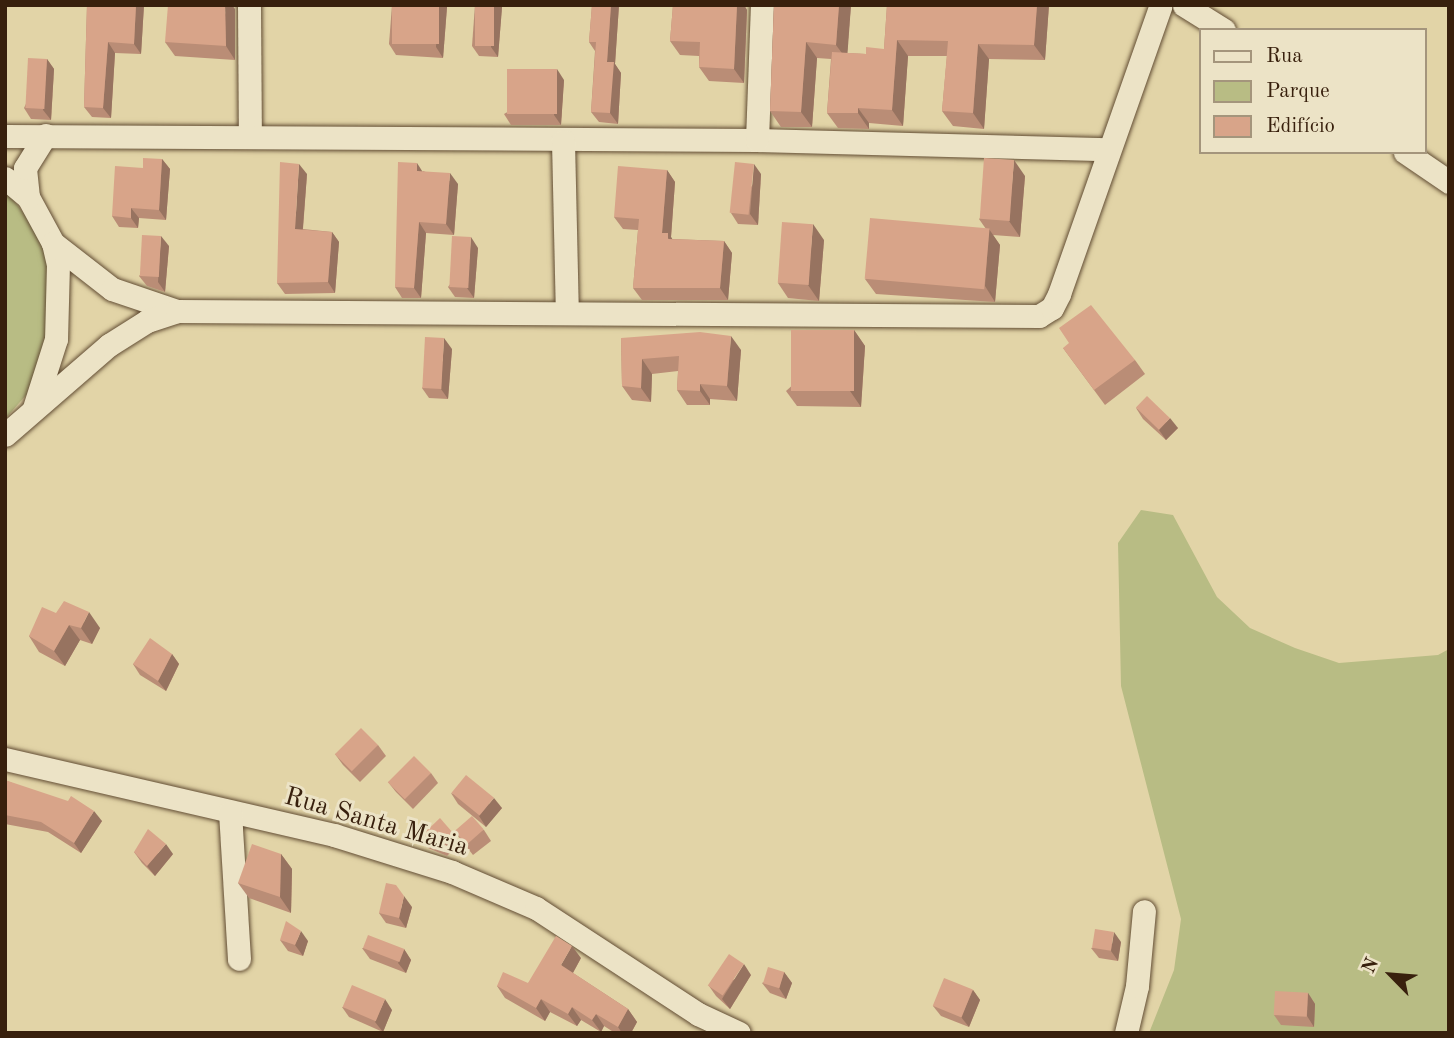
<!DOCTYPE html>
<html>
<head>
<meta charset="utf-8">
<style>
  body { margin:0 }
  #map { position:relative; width:1454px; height:1038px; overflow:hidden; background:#e2d4a7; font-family:"Old Standard TT",serif }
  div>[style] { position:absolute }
  .green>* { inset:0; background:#b8bc84 }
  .roads { filter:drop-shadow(0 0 2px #624d34) drop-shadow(0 0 2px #624d34) }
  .minor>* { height:23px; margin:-11.5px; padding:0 11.5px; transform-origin:11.5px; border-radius:11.5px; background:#ece3c6 }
  .wall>* { inset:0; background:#ba8d76 }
  .shaded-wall>* { inset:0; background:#977360 }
  .building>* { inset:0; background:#d8a489; transform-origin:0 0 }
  span { translate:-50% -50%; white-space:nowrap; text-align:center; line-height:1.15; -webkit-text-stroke:6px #ece3c6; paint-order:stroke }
  .street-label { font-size:26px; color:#38200d }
  .frame { position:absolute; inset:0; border:7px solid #38200d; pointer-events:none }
  .legend { position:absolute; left:1199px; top:28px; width:228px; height:126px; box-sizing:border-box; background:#ece3c6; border:2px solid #a4957c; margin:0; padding:9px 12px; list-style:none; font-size:21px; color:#38200d }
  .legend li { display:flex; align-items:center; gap:14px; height:35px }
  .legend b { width:35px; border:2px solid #a4957c }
  .north { position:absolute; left:1356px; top:940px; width:70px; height:70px; -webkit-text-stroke:5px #ece3c6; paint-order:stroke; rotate:295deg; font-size:19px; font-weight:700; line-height:28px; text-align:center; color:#38200d }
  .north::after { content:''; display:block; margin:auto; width:24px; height:32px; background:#38200d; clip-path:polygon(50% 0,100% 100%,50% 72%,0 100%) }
</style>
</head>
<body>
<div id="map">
  <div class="green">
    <i style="clip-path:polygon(5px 190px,35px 227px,49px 263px,54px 322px,27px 394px,5px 419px)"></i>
    <i style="clip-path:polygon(1141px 510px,1173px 515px,1217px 597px,1250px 628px,1295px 648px,1339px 663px,1438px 655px,1449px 649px,1449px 1033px,1149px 1033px,1174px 970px,1181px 919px,1121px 686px,1118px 543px)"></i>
  </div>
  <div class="roads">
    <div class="minor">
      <i style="left:249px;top:5px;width:132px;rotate:89.6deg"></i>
      <i style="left:1184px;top:5px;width:47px;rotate:32deg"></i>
      <i style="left:5px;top:136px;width:752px;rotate:0.3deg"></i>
      <i style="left:757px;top:140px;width:350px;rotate:1.5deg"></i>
      <i style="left:757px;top:140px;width:135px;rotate:-87.9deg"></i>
      <i style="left:563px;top:141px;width:171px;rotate:88.7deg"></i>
      <i style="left:1405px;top:152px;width:53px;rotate:34.3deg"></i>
      <i style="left:5px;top:178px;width:30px;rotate:40deg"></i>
      <i style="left:28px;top:197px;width:52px;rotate:61.5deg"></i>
      <i style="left:53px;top:243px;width:22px;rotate:77deg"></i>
      <i style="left:58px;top:264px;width:75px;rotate:91.5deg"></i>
      <i style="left:56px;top:339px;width:72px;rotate:107.7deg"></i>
      <i style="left:28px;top:197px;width:29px;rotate:-96deg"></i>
      <i style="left:25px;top:168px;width:39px;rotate:-58deg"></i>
      <i style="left:53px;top:243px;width:75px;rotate:37.9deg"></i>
      <i style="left:112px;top:289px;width:69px;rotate:18.7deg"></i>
      <i style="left:5px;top:435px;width:138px;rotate:-40.9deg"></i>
      <i style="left:109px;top:345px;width:45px;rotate:-32.3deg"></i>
      <i style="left:147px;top:321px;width:32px;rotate:-18deg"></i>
      <i style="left:177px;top:311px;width:862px;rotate:0.33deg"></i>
      <i style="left:1039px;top:316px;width:15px;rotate:-32deg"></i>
      <i style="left:1052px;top:308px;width:16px;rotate:-63deg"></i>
      <i style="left:1059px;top:294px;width:306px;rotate:-70.6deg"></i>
      <i style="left:5px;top:759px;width:338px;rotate:13deg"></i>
      <i style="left:334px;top:835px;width:124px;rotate:17.4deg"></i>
      <i style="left:452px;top:872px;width:91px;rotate:23.2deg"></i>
      <i style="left:536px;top:908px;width:194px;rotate:33.2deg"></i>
      <i style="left:698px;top:1014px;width:45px;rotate:24.9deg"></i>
      <i style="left:230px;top:812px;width:147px;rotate:86.5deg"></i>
      <i style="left:1126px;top:1033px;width:48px;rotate:-76.8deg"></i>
      <i style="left:1137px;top:986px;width:75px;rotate:-84.7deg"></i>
    </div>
  </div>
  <div class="wall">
    <i style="clip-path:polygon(87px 5px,144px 5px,141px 54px,115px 53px,111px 118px,92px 117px,84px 107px)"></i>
    <i style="clip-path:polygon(392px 5px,445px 5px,447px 7px,443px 58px,396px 55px,389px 44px)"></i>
    <i style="clip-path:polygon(475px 5px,501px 5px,502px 7px,498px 57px,479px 56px,472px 46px)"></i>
    <i style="clip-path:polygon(592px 5px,619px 5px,615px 64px,621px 73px,618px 124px,599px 122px,591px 112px,595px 51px,589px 42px)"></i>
    <i style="clip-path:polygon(673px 5px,744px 5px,747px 10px,744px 83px,709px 81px,699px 67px,699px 56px,680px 55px,670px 41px)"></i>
    <i style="clip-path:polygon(774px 5px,851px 5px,847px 53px,866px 54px,884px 49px,887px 5px,1049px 5px,1045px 60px,989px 59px,984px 129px,953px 126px,942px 111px,947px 56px,908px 56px,903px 126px,869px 123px,869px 129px,838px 128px,827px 113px,831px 59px,817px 58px,812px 127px,781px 127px,770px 111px)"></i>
    <i style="clip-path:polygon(235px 9px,235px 60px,175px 56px,165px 42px)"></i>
    <i style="clip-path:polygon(47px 59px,54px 69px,51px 120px,31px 119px,24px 108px)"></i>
    <i style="clip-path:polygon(564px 80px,561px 125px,511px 125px,504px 114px)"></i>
    <i style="clip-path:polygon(162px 159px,170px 169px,166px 220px,139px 218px,138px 228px,119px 227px,112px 216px,143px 168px)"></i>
    <i style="clip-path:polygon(667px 170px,675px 182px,671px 237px,672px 239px,724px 241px,732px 253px,728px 300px,642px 300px,633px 288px,638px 230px,623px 229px,614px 217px)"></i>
    <i style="clip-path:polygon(423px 171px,458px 184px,454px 235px,426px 233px,421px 298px,402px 298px,395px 287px)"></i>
    <i style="clip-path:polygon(307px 174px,303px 229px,332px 232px,339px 242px,335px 293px,285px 294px,277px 283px)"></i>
    <i style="clip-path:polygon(761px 174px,758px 225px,738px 224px,731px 213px)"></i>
    <i style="clip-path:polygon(1025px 176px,1020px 237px,993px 235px,1000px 245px,995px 302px,876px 294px,865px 279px,986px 229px,979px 219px)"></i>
    <i style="clip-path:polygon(824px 240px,819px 301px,788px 298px,778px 283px)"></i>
    <i style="clip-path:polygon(169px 246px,165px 292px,147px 286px,139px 276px)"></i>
    <i style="clip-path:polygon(478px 248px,474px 298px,455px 297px,448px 287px)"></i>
    <i style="clip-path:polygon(854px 330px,865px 346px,861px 407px,797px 406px,786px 391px)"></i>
    <i style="clip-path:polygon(621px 338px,741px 350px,737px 401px,710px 399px,710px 405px,687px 405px,677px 390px,678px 371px,652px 374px,651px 402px,632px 400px,622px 386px)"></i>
    <i style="clip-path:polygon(1063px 348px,1135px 360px,1145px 374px,1105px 405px)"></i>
    <i style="clip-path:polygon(452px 349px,448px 399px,429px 398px,422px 388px)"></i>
    <i style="clip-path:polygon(1136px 408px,1178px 428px,1166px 440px,1143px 419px)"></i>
    <i style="clip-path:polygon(56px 613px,100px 628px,92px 644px,80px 640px,65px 666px,39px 652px,29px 636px)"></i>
    <i style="clip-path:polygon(172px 654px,179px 664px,166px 691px,140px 675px,133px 664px)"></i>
    <i style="clip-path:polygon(378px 745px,386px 756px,360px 782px,343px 765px,335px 754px)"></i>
    <i style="clip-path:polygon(431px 773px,438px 783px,413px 809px,396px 792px,388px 782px)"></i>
    <i style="clip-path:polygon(5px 780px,102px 821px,81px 853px,48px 832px,5px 824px)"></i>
    <i style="clip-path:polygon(451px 793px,502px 808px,486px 827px,458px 804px)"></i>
    <i style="clip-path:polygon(484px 830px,491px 841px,473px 855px,454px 831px)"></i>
    <i style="clip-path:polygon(453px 833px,460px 843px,447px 856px,428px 848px,420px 837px)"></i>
    <i style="clip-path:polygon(134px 852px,173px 854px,155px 876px,142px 863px)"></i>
    <i style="clip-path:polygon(281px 854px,292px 869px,291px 913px,249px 898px,238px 883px)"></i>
    <i style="clip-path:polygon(412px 907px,406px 928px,386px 923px,379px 913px)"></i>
    <i style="clip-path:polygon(280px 940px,308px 941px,303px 956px,288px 951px)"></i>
    <i style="clip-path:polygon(1121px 942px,1118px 961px,1099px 958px,1091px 948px)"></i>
    <i style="clip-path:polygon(362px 948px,404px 949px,411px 960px,406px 973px,370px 959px)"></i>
    <i style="clip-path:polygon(581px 958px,573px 973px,628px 1009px,637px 1022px,631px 1033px,615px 1033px,604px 1026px,601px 1032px,581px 1020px,577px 1026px,550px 1012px,545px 1021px,505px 998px,497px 986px,528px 983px)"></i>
    <i style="clip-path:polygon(784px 972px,792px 983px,786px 999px,770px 993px,762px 983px)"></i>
    <i style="clip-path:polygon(751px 975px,730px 1009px,716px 996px,709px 986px)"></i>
    <i style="clip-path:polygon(973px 990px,980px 1000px,969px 1027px,941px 1016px,933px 1006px)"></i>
    <i style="clip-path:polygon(1308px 993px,1315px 1004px,1314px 1027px,1281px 1025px,1274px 1015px)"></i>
    <i style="clip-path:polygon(342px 1007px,392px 1010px,383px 1032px,349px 1017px)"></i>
  </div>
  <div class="shaded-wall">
    <i style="clip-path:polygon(136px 5px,144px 5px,141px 54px,134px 44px)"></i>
    <i style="clip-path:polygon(225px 5px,232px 5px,235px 9px,235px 60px,226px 46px)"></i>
    <i style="clip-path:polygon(439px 5px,445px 5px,447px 7px,443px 58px,436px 47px)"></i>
    <i style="clip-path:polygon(494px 5px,501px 5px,502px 7px,498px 57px,491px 47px)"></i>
    <i style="clip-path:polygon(611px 5px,619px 5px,615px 64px,621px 73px,618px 124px,610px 113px,607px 62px)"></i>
    <i style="clip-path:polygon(737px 5px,744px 5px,747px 10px,744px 83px,734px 69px)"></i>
    <i style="clip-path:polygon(839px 5px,851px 5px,847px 60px,836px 45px)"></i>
    <i style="clip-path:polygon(1037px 5px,1049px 5px,1045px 60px,1034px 45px)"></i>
    <i style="clip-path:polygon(897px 40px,908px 56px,903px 126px,892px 110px)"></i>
    <i style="clip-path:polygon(108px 42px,115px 53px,111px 118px,103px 108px)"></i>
    <i style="clip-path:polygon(806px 42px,817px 58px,812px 127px,801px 112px)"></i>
    <i style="clip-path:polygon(978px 44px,989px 59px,984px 129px,973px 113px)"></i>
    <i style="clip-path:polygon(47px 59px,54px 69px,51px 120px,43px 110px)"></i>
    <i style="clip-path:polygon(557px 69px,564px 80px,561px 125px,554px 115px)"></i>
    <i style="clip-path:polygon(858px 108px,869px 123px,869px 129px,858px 113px)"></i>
    <i style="clip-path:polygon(162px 159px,170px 169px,166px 220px,159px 210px)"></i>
    <i style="clip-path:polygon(1014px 160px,1025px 176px,1020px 237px,1009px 221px)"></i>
    <i style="clip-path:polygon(417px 163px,424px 174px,417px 171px)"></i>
    <i style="clip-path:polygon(299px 164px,307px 174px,302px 239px,295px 229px)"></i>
    <i style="clip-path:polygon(754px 164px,761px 174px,758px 225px,750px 214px)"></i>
    <i style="clip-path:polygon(667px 170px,675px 182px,671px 237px,677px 246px,662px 233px)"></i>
    <i style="clip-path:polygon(450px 173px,458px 184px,454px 235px,446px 224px)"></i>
    <i style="clip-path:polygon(131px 208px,139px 218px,138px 228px,131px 218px)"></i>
    <i style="clip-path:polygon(419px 222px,426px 233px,421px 298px,414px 288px)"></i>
    <i style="clip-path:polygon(813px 224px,824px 240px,819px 301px,808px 285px)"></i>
    <i style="clip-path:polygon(989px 229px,1000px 245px,995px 302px,985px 286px)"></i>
    <i style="clip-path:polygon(332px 232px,339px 242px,335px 293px,328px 282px)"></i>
    <i style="clip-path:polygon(161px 236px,169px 246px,165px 292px,158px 282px)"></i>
    <i style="clip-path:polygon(471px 237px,478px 248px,474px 298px,467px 288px)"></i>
    <i style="clip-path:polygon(724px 241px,732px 253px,728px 300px,720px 288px)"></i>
    <i style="clip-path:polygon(854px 330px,865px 346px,861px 407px,850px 391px)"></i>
    <i style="clip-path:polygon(731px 336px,741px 350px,737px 401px,727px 386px)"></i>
    <i style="clip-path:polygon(444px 338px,452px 349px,448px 399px,441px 389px)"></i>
    <i style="clip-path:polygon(642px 359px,652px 374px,651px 402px,641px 388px)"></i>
    <i style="clip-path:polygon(700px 384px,710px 399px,710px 405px,700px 391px)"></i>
    <i style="clip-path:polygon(1170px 418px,1178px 428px,1166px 440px,1159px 430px)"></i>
    <i style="clip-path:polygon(89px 612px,100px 628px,92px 644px,81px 628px)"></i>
    <i style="clip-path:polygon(69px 625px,80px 640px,65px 666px,54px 651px)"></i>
    <i style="clip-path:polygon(172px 654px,179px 664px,166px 691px,158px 681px)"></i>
    <i style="clip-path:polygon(494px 798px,502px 808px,486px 827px,479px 816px)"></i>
    <i style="clip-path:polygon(94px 811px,102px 821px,81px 853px,74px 843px)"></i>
    <i style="clip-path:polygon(166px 844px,173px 854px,155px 876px,147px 866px)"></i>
    <i style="clip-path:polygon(281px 854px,292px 869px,291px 913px,280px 897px)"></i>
    <i style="clip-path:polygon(404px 896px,412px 907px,406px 928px,399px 918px)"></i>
    <i style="clip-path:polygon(301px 931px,308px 941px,303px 956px,295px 945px)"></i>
    <i style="clip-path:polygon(1114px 932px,1121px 942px,1118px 961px,1111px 951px)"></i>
    <i style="clip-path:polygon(572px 946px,581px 958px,570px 978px,561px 965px)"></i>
    <i style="clip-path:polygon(404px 949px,411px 960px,406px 973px,398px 963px)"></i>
    <i style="clip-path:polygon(744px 964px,751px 975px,730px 1009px,722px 999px)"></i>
    <i style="clip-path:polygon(784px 972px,792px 983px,786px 999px,779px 988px)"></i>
    <i style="clip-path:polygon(973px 990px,980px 1000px,969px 1027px,961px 1017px)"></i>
    <i style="clip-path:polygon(1308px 993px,1315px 1004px,1314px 1027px,1307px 1016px)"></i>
    <i style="clip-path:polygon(385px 999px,392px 1010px,383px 1032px,375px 1022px)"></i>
    <i style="clip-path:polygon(541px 999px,550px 1012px,545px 1021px,536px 1008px)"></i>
    <i style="clip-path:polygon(572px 1007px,581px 1020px,577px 1026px,568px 1014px)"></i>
    <i style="clip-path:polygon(628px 1009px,637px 1022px,631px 1033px,622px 1033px,618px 1027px)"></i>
    <i style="clip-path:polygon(596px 1014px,604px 1026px,601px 1032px,592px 1020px)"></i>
  </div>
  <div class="building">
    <i style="clip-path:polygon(87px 5px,136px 5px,134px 44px,108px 42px,103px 108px,84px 107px)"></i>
    <i style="clip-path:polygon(168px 5px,225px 5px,226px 46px,165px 42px)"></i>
    <i style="left:392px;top:5px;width:47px;height:39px"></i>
    <i style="left:475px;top:5px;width:19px;height:41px"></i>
    <i style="clip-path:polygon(592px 5px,611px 5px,607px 62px,614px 62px,610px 113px,591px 112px,596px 42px,589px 42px)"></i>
    <i style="clip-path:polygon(673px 5px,737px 5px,734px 69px,699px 67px,700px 42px,670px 41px)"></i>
    <i style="clip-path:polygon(774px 5px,839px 5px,836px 45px,806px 42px,801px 112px,770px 111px)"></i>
    <i style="clip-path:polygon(887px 5px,1037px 5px,1034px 45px,978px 44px,973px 113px,942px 111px,948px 41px,897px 40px,892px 110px,858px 108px,858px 113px,827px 113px,832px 52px,866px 54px,866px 47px,884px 49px)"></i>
    <i style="left:28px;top:58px;width:19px;height:50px;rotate:3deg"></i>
    <i style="left:507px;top:69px;width:50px;height:45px"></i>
    <i style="clip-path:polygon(143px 158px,162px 159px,159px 210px,131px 208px,131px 218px,112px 216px,115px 166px,143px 168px)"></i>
    <i style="left:984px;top:158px;width:30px;height:61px;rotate:4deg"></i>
    <i style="clip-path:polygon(280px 162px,299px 164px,295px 229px,332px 232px,328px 282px,277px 283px)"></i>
    <i style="clip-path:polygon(398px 162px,417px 163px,417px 171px,450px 173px,446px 224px,419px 222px,414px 288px,395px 287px)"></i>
    <i style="left:735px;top:162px;width:19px;height:51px;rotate:6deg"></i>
    <i style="clip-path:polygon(618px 166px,667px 170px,662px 233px,668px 233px,668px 239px,724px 241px,720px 288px,633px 288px,639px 219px,614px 217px)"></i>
    <i style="left:870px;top:218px;width:120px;height:61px;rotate:5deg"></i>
    <i style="left:782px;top:222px;width:31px;height:61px;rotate:4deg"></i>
    <i style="left:142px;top:235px;width:19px;height:41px;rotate:3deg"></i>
    <i style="left:452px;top:236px;width:19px;height:51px;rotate:3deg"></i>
    <i style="clip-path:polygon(1091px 305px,1135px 360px,1094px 390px,1063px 348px,1069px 343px,1059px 328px)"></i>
    <i style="left:791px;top:330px;width:63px;height:61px"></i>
    <i style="clip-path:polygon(700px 332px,731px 336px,727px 386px,700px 384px,700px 391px,677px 390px,679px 356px,642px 359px,641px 388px,622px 386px,621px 338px)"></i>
    <i style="left:425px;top:337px;width:19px;height:51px;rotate:3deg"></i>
    <i style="left:1147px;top:396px;width:32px;height:16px;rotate:44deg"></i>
    <i style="clip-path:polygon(64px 601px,89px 612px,81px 628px,69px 625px,54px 651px,29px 636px,42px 607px,56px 613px)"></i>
    <i style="clip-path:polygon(150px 638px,172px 654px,158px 681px,133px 664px)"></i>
    <i style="left:361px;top:728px;width:24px;height:37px;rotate:45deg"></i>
    <i style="left:414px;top:756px;width:24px;height:37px;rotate:45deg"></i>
    <i style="left:466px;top:775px;width:36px;height:23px;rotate:39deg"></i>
    <i style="clip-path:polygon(5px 780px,68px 801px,71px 796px,94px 811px,74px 843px,41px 822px,5px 815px)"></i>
    <i style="left:472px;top:816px;width:18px;height:23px;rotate:49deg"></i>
    <i style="clip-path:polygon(440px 818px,453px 833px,439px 845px,420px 837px)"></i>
    <i style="clip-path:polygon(148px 829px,166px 844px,147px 866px,134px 852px)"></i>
    <i style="clip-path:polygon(252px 844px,281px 854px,280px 897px,238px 883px)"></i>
    <i style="clip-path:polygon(386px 883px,396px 885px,404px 896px,399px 918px,379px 913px)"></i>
    <i style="clip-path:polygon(286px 921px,301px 931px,295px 945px,280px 940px)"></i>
    <i style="left:1095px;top:929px;width:19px;height:19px;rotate:9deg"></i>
    <i style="left:368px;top:935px;width:39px;height:14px;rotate:21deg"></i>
    <i style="clip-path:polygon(556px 936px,572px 946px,561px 965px,628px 1009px,618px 1027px,596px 1014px,592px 1020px,572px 1007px,568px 1014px,541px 999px,536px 1008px,497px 986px,503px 972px,528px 983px)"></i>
    <i style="left:729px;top:954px;width:18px;height:38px;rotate:34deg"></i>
    <i style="left:768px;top:967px;width:17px;height:17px;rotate:17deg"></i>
    <i style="left:944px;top:978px;width:31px;height:30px;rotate:22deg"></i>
    <i style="left:352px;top:985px;width:36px;height:24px;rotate:23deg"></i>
    <i style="left:1275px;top:991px;width:33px;height:24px;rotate:3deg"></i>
  </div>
  <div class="street-label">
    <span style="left:376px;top:823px;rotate:16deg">Rua Santa Maria</span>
  </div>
  <div class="frame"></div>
  <ul class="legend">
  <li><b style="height:9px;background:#ece3c6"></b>Rua</li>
  <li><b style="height:19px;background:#b8bc84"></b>Parque</li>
  <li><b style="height:19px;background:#d8a489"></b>Edifício</li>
  </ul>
  <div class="north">N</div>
</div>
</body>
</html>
